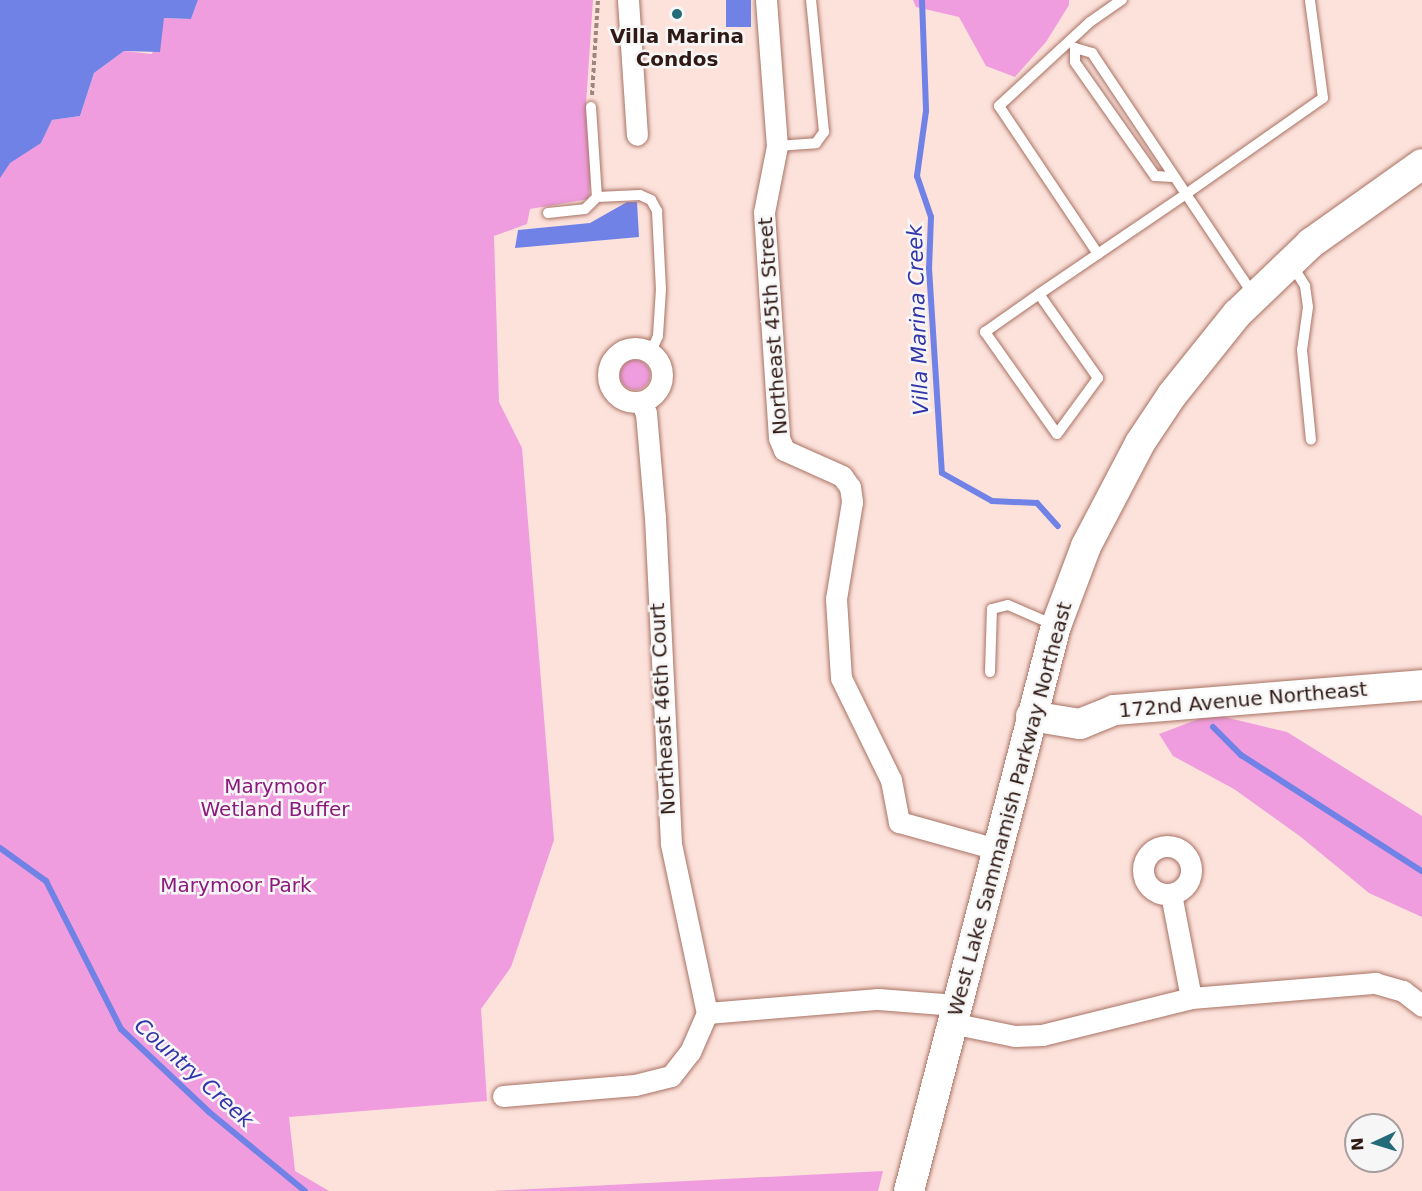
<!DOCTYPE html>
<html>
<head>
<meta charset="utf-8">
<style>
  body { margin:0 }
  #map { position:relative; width:1422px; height:1191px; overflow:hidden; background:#fce2db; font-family:"DejaVu Sans",sans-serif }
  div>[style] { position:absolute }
  .green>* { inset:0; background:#ef9dde }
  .round { border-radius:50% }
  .water>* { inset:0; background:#7182e7; transform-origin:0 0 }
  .stream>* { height:6px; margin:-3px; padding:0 3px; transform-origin:3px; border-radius:3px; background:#7182e7 }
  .path>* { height:4px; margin-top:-2px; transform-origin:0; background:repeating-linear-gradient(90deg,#9e8680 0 4.5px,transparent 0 7.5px) }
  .roads { filter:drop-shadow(0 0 2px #a97264) drop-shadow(0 0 2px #a97264) }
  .lane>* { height:10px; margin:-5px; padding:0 5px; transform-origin:5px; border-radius:5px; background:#fff }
  .street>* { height:21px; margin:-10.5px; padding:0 10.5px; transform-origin:10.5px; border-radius:10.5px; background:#fff }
  .street>.ring { margin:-10.5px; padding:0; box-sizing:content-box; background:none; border:21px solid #fff; border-radius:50% }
  .secondary>* { height:30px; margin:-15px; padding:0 15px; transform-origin:15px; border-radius:15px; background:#fff }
  .dots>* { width:16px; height:16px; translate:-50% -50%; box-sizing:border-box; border:3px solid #f6f6f6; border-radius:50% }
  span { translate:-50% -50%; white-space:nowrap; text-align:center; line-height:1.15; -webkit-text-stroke:5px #f6f6f6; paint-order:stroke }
  .poi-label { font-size:20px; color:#2f1914; font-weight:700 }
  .street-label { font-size:20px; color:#2f1914 }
  .park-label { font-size:20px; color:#8c197d }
  .water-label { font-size:21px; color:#3334a9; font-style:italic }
  .north { position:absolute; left:1344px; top:1113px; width:60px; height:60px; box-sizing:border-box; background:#f6f6f6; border:2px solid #a69e9c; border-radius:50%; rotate:266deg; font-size:16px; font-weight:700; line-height:24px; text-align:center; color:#2f1914 }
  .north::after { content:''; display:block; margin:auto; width:21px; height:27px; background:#246b79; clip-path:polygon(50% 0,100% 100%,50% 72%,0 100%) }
</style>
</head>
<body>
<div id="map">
  <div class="green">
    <i style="clip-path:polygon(198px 0,593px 0,586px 104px,591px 168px,589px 199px,530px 209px,527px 224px,494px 236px,499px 402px,522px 448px,554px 840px,511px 967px,481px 1009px,487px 1101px,289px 1117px,295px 1171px,329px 1191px,0 1191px,0 156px,41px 143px,52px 120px,80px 116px,94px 73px,124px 51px,152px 54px,164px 18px,191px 19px)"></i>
    <i style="clip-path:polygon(913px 0,1069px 0,1069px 5px,1046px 42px,1015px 77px,986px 66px,959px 17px,916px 7px)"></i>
    <i class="round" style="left:620px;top:360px;width:30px;height:30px"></i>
    <i style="clip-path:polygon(1212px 714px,1287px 732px,1422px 816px,1422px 917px,1369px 893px,1301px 837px,1234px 789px,1173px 756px,1159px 734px)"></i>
    <i style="clip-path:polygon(883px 1171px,878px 1191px,491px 1191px)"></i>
  </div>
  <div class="water">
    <i style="clip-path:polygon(0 0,198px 0,191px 19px,164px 18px,160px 52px,124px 51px,94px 73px,80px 116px,52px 120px,41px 143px,10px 163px,0 178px)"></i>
    <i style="left:726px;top:0;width:25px;height:27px"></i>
    <i style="clip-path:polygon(627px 202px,637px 202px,639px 237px,515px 248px,518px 230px,590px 223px)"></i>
  </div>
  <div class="stream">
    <i style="left:922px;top:0;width:111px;rotate:87.9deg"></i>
    <i style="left:926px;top:111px;width:66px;rotate:97.9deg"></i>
    <i style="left:917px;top:176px;width:43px;rotate:71.1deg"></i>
    <i style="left:931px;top:217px;width:51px;rotate:92.2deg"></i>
    <i style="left:929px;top:268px;width:205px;rotate:86.4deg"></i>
    <i style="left:942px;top:473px;width:57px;rotate:29.2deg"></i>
    <i style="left:992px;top:501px;width:45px;rotate:2.5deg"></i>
    <i style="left:1037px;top:503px;width:31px;rotate:48deg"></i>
    <i style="left:1213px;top:727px;width:40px;rotate:45deg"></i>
    <i style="left:1241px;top:755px;width:215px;rotate:32.7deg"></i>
    <i style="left:0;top:848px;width:57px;rotate:35.7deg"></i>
    <i style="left:46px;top:881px;width:166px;rotate:63.1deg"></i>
    <i style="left:121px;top:1029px;width:121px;rotate:43.3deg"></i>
    <i style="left:209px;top:1112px;width:124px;rotate:39.5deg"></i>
  </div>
  <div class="path">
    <i style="left:592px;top:95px;width:95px;rotate:-86.4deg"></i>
  </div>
  <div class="roads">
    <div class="lane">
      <i style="left:591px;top:107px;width:90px;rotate:86.2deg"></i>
      <i style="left:597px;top:197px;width:43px;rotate:-2.7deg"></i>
      <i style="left:640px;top:195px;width:12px;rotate:24deg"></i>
      <i style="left:651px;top:200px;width:13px;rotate:61deg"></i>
      <i style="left:657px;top:211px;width:78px;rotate:87.1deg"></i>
      <i style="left:661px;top:289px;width:47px;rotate:93.7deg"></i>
      <i style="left:658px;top:336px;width:17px;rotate:114deg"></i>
      <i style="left:777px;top:146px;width:39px;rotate:-4deg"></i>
      <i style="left:816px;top:143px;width:14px;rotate:-54deg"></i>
      <i style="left:824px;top:132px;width:133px;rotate:-95.6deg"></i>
      <i style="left:1172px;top:177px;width:17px;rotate:-177deg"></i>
      <i style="left:1155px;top:176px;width:139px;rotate:-125.1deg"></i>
      <i style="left:1075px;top:62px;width:14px;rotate:-90deg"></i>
      <i style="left:1075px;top:48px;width:18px;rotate:16deg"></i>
      <i style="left:1092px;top:53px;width:169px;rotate:56.3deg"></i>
      <i style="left:1186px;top:194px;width:167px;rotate:-35deg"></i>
      <i style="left:1323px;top:98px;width:99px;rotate:-97.6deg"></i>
      <i style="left:548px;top:213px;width:37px;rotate:-6deg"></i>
      <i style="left:585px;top:209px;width:17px;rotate:-45deg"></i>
      <i style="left:1098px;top:254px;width:178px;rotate:-123.8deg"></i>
      <i style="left:999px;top:106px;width:124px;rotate:-42.7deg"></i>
      <i style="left:1090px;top:22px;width:39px;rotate:-35deg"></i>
      <i style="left:1292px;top:265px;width:25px;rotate:58deg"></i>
      <i style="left:1305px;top:286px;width:21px;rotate:82deg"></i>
      <i style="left:1308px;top:307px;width:43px;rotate:97.9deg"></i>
      <i style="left:1302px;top:350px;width:90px;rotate:84.3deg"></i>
      <i style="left:1039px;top:294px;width:103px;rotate:54.9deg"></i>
      <i style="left:1098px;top:378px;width:69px;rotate:126.2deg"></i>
      <i style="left:1057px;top:434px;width:125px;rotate:-125.2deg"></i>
      <i style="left:985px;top:332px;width:66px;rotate:-35.1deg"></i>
      <i style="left:1039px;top:294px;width:178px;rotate:-34.2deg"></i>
      <i style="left:1186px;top:194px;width:120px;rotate:56.2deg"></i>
      <i style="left:990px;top:672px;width:63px;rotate:-88.2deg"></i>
      <i style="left:992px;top:609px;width:16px;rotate:-14deg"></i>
      <i style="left:1008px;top:605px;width:50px;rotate:23.5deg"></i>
    </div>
    <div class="street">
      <i style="left:628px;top:0;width:135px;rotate:86.2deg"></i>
      <i style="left:766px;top:0;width:146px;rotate:85.7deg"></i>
      <i style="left:777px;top:146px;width:67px;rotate:101.1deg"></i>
      <i style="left:764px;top:212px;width:226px;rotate:86.2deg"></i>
      <i style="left:779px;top:438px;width:13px;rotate:67deg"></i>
      <i style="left:784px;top:450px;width:64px;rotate:24.1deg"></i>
      <i style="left:842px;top:476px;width:14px;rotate:54deg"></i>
      <i style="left:850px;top:487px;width:15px;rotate:82deg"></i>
      <i style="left:852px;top:502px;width:98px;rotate:99.4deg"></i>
      <i style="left:836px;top:599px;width:79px;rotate:86.4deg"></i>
      <i style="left:841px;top:678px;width:114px;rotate:63.9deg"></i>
      <i style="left:891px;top:780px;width:43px;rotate:79.2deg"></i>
      <i style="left:899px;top:822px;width:101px;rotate:15.6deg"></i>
      <i class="ring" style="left:608px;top:348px;width:33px;height:33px"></i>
      <i style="left:641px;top:402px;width:12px;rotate:66deg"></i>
      <i style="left:646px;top:413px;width:104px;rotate:85.1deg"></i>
      <i style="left:655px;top:517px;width:327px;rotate:87.2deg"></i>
      <i style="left:671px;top:844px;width:173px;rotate:78deg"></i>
      <i class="ring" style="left:1143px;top:846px;width:27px;height:27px"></i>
      <i style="left:1171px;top:894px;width:106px;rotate:79.1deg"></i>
      <i style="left:951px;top:1023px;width:65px;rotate:11.5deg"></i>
      <i style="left:1015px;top:1036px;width:27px;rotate:-2deg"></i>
      <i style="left:1042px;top:1035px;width:154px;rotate:-13.9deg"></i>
      <i style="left:1191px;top:998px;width:185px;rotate:-4.7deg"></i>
      <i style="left:1375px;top:983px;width:29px;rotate:16deg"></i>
      <i style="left:1403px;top:991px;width:24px;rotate:38deg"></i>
      <i style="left:503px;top:1096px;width:132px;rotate:-4.8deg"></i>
      <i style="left:635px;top:1085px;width:37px;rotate:-14deg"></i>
      <i style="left:671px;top:1076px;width:31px;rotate:-52deg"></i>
      <i style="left:690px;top:1052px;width:43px;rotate:-66.4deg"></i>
      <i style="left:707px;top:1013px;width:172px;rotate:-4.7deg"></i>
      <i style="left:878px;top:999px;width:78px;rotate:4.4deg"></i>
    </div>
    <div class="secondary">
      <i style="left:1031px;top:716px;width:50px;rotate:9.3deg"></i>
      <i style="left:1080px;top:724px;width:37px;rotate:-22deg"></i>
      <i style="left:1114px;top:710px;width:309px;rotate:-4.6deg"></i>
      <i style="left:909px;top:1191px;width:584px;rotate:-75.42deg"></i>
      <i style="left:1056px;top:626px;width:85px;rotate:-69.4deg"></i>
      <i style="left:1086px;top:546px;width:116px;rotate:-62.3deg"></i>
      <i style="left:1140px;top:443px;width:58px;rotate:-56.3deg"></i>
      <i style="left:1172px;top:395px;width:104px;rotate:-51.3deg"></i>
      <i style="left:1237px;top:314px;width:103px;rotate:-43.8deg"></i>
      <i style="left:1311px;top:243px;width:136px;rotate:-35.4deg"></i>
    </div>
  </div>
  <div class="dots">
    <i style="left:677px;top:14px;background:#246b79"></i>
  </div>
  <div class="poi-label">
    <span style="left:677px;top:48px">Villa Marina<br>Condos</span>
  </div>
  <div class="street-label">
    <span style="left:773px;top:326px;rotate:-94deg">Northeast 45th Street</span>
    <span style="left:1243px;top:700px;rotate:-5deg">172nd Avenue Northeast</span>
    <span style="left:663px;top:709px;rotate:-93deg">Northeast 46th Court</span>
    <span style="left:1010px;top:809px;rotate:-75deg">West Lake Sammamish Parkway Northeast</span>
  </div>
  <div class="park-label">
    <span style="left:275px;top:798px">Marymoor<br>Wetland Buffer</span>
    <span style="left:236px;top:885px">Marymoor Park</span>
  </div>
  <div class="water-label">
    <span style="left:918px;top:320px;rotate:-92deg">Villa Marina Creek</span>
    <span style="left:194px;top:1073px;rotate:42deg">Country Creek</span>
  </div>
  <div class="north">N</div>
</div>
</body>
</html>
